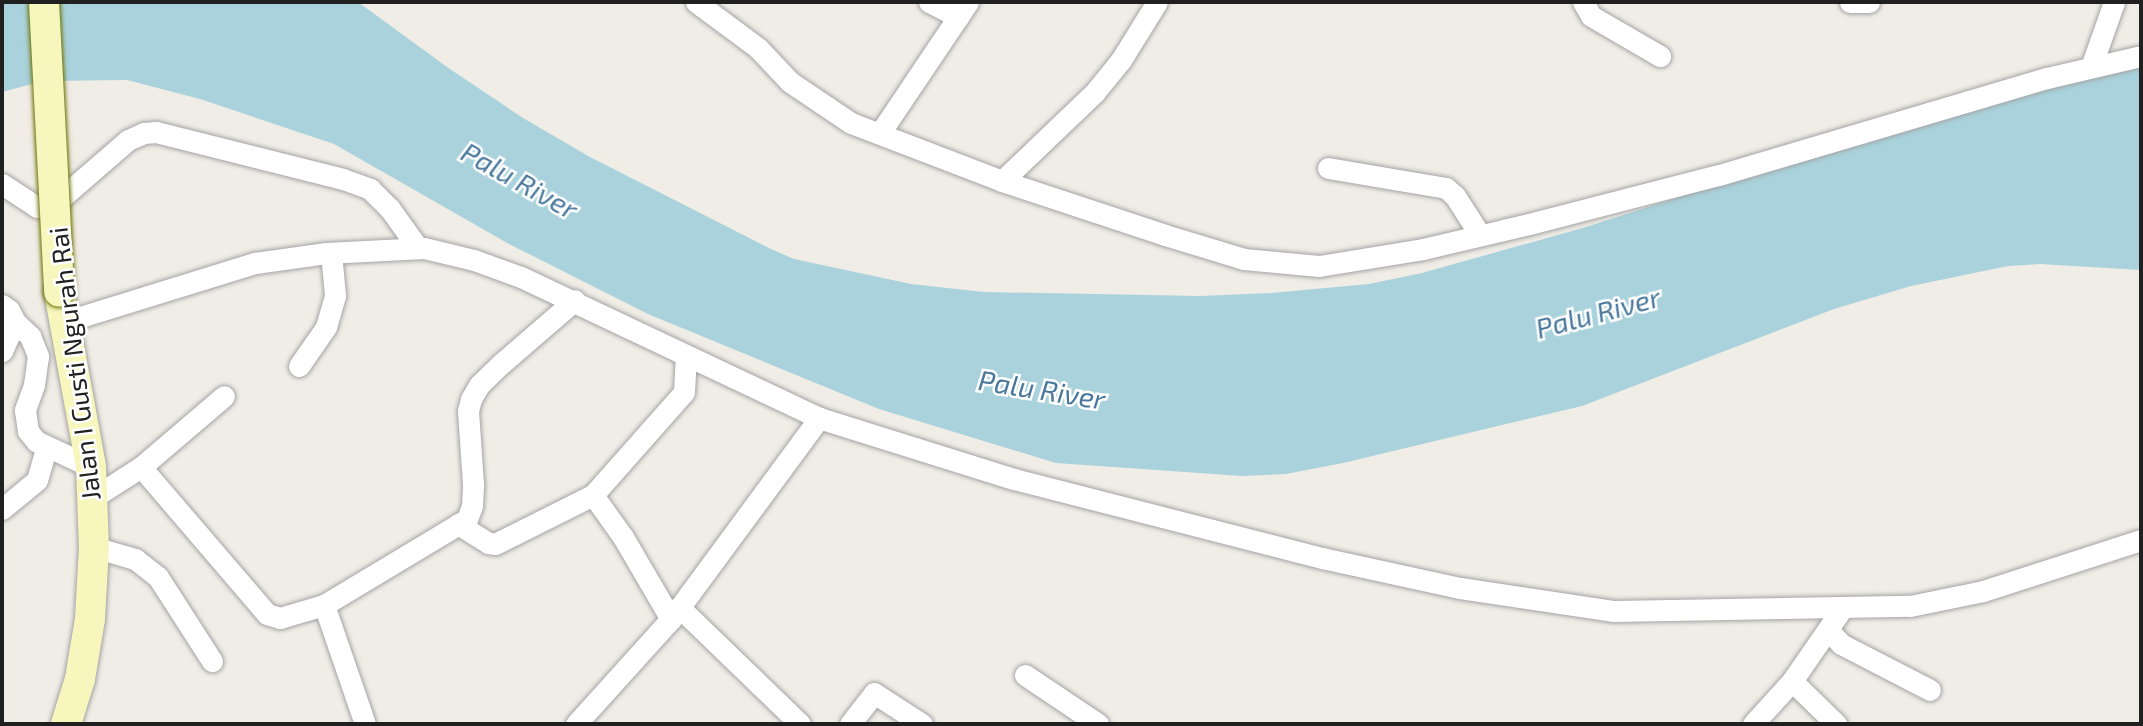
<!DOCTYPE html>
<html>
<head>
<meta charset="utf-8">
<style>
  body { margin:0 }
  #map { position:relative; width:2143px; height:726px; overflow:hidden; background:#f0ece6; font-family:"Exo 2",sans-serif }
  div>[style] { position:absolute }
  .water>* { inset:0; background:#a9d2dc }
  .roads { filter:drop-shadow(0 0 2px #a4a4a4) drop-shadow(0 0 2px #a4a4a4) }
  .minor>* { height:21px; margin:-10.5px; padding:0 10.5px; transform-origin:10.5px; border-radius:10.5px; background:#fff }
  .secondary>* { height:30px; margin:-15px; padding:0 15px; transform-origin:15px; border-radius:15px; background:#f7f7bd }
  .bridges { filter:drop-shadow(0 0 2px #6d7409) drop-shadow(0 0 2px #6d7409) }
  .secondary-bridge>* { height:30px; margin:-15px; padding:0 15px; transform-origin:15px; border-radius:15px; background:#f7f7bd }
  span { translate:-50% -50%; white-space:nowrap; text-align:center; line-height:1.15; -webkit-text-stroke:5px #fff; paint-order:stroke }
  .street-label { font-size:26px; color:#202020 }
  .water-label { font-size:28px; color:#49779c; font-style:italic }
  .frame { position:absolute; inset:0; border:4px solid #202020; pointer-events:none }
</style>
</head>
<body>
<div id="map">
  <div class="water">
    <i style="clip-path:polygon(2px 2px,358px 2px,447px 67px,523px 118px,590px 157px,771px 249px,794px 259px,911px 284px,984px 292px,1200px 296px,1271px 293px,1369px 284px,1422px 273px,1586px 227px,1756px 172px,2061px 83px,2141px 68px,2141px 270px,2040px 264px,2008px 266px,1911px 286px,1834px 309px,1582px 406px,1343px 463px,1286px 474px,1242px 476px,1056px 463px,879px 409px,648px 314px,509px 244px,334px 144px,200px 99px,127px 80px,43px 81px,2px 92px)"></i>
  </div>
  <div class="roads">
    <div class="minor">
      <i style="left:696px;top:2px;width:77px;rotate:36.6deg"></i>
      <i style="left:758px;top:48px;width:47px;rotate:46.7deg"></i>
      <i style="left:790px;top:82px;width:73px;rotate:33.9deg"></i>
      <i style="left:851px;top:123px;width:162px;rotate:21deg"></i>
      <i style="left:1002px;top:181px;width:172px;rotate:18.3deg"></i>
      <i style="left:1165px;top:235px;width:83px;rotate:16.9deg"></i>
      <i style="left:1244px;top:259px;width:75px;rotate:5.3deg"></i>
      <i style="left:1319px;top:266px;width:105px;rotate:-9.3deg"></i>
      <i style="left:1423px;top:249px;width:109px;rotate:-13.3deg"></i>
      <i style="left:1529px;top:224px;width:196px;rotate:-14.5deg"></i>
      <i style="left:1719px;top:175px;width:342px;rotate:-16.5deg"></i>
      <i style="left:2047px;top:78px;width:97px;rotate:-13.2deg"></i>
      <i style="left:929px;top:2px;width:33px;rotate:27deg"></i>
      <i style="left:1583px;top:2px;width:16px;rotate:60deg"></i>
      <i style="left:1591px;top:16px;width:80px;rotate:30.1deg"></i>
      <i style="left:1850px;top:2px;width:19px"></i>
      <i style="left:2091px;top:67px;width:69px;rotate:-70.5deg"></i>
      <i style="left:880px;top:133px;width:158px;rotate:-56.1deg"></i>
      <i style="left:1328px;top:168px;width:120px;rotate:9.6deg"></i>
      <i style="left:1446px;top:188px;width:12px;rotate:42deg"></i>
      <i style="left:1455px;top:196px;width:46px;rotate:57.3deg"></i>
      <i style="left:1002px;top:181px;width:129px;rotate:-43.7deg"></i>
      <i style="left:1095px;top:92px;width:41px;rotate:-50.9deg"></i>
      <i style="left:1121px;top:60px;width:68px;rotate:-58.2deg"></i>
      <i style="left:2px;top:184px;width:42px;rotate:33.3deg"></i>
      <i style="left:37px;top:207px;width:16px;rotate:-7deg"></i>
      <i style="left:53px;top:205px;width:99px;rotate:-40.9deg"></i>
      <i style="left:128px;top:140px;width:17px;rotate:-24deg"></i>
      <i style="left:144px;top:133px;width:12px;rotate:-5deg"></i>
      <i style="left:156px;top:132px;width:193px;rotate:14.1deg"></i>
      <i style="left:343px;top:179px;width:29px;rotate:20deg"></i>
      <i style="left:370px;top:189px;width:28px;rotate:45deg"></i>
      <i style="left:390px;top:209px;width:48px;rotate:54.3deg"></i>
      <i style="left:2px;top:305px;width:9px;rotate:36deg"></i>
      <i style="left:9px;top:310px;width:13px;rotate:63deg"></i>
      <i style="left:15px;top:322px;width:32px;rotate:114deg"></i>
      <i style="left:15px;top:322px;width:21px;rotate:43deg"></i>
      <i style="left:30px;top:336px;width:22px;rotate:68deg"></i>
      <i style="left:38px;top:356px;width:29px;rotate:98deg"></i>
      <i style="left:34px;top:385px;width:27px;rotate:110deg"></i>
      <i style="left:25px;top:410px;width:21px;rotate:82deg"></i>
      <i style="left:28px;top:431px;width:13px;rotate:51deg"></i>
      <i style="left:36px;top:441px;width:61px;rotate:25.3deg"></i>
      <i style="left:64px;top:322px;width:200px;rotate:-17.2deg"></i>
      <i style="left:255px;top:263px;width:72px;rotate:-8deg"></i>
      <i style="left:326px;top:253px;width:98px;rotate:-2.9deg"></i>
      <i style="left:424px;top:248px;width:51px;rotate:13.5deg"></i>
      <i style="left:474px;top:260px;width:50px;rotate:19.9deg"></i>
      <i style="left:521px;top:277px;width:330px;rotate:25.3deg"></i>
      <i style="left:819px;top:418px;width:204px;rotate:17.4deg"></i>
      <i style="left:1014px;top:479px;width:318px;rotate:14.4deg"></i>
      <i style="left:1322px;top:558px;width:141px;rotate:12.3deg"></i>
      <i style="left:1460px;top:588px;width:156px;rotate:8.5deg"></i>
      <i style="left:1614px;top:611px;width:296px;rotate:-1deg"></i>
      <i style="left:1910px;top:606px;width:75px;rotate:-11.6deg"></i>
      <i style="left:1983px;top:591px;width:166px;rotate:-17.9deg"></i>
      <i style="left:299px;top:366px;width:47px;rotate:-55.3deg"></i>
      <i style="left:326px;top:327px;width:33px;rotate:-74deg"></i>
      <i style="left:335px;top:295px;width:42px;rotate:-95.4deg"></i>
      <i style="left:141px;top:467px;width:109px;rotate:-40.5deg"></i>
      <i style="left:593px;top:495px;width:137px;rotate:-48.5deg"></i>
      <i style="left:684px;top:392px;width:35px;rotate:-87deg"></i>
      <i style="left:91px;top:499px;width:59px;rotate:-32.6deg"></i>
      <i style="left:141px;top:467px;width:194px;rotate:49.4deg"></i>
      <i style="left:267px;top:614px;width:14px;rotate:17deg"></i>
      <i style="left:280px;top:618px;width:46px;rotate:-16.5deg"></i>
      <i style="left:2px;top:509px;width:45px;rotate:-39.6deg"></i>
      <i style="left:37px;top:480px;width:35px;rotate:-74deg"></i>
      <i style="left:458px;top:524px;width:36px;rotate:32deg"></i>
      <i style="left:488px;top:543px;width:7px;rotate:8deg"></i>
      <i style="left:495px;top:544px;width:110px;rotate:-26.6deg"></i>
      <i style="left:593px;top:495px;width:52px;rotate:54.5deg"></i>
      <i style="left:623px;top:537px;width:95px;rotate:59.7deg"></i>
      <i style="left:94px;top:547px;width:43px;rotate:16.3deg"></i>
      <i style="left:135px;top:559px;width:29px;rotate:38deg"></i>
      <i style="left:158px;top:577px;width:100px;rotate:57.3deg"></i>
      <i style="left:679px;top:607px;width:168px;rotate:44deg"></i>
      <i style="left:1829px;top:631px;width:18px;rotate:47deg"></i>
      <i style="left:1841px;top:644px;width:100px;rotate:27.3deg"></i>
      <i style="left:1025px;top:675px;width:88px;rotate:33.9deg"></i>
      <i style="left:1792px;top:681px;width:62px;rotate:44.3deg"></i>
      <i style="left:365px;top:724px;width:126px;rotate:-109deg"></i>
      <i style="left:324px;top:605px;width:167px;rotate:-31deg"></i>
      <i style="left:467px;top:519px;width:14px;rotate:-69deg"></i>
      <i style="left:472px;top:506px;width:22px;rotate:-87deg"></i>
      <i style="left:473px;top:484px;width:73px;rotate:-93.9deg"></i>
      <i style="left:468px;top:411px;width:12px;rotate:-76deg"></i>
      <i style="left:471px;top:399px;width:16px;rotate:-60deg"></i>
      <i style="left:479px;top:385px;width:32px;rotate:-44deg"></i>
      <i style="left:502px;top:363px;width:96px;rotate:-40.8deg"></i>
      <i style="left:576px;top:724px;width:142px;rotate:-47.9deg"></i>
      <i style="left:671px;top:619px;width:250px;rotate:-53.6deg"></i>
      <i style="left:850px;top:724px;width:39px;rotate:-52deg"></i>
      <i style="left:874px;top:693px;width:57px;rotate:32.9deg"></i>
      <i style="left:1753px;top:724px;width:58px;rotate:-47.8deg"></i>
      <i style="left:1792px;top:681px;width:90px;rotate:-55.4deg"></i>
    </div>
    <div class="secondary">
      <i style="left:59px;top:292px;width:178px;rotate:79.6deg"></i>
      <i style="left:91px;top:467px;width:80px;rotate:87.9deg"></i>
      <i style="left:94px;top:547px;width:72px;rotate:93.2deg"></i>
      <i style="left:90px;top:619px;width:61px;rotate:99.5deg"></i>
      <i style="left:80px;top:679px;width:47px;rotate:107.3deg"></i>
    </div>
  </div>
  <div class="bridges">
    <div class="secondary-bridge">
      <i style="left:44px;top:2px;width:290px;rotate:87deg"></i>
    </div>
  </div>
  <div class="street-label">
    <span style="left:74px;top:364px;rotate:-97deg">Jalan I Gusti Ngurah Rai</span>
  </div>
  <div class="water-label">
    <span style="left:520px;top:180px;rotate:29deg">Palu River</span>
    <span style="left:1598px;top:312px;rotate:-15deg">Palu River</span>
    <span style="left:1042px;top:389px;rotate:9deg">Palu River</span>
  </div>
  <div class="frame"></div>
</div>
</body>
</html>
